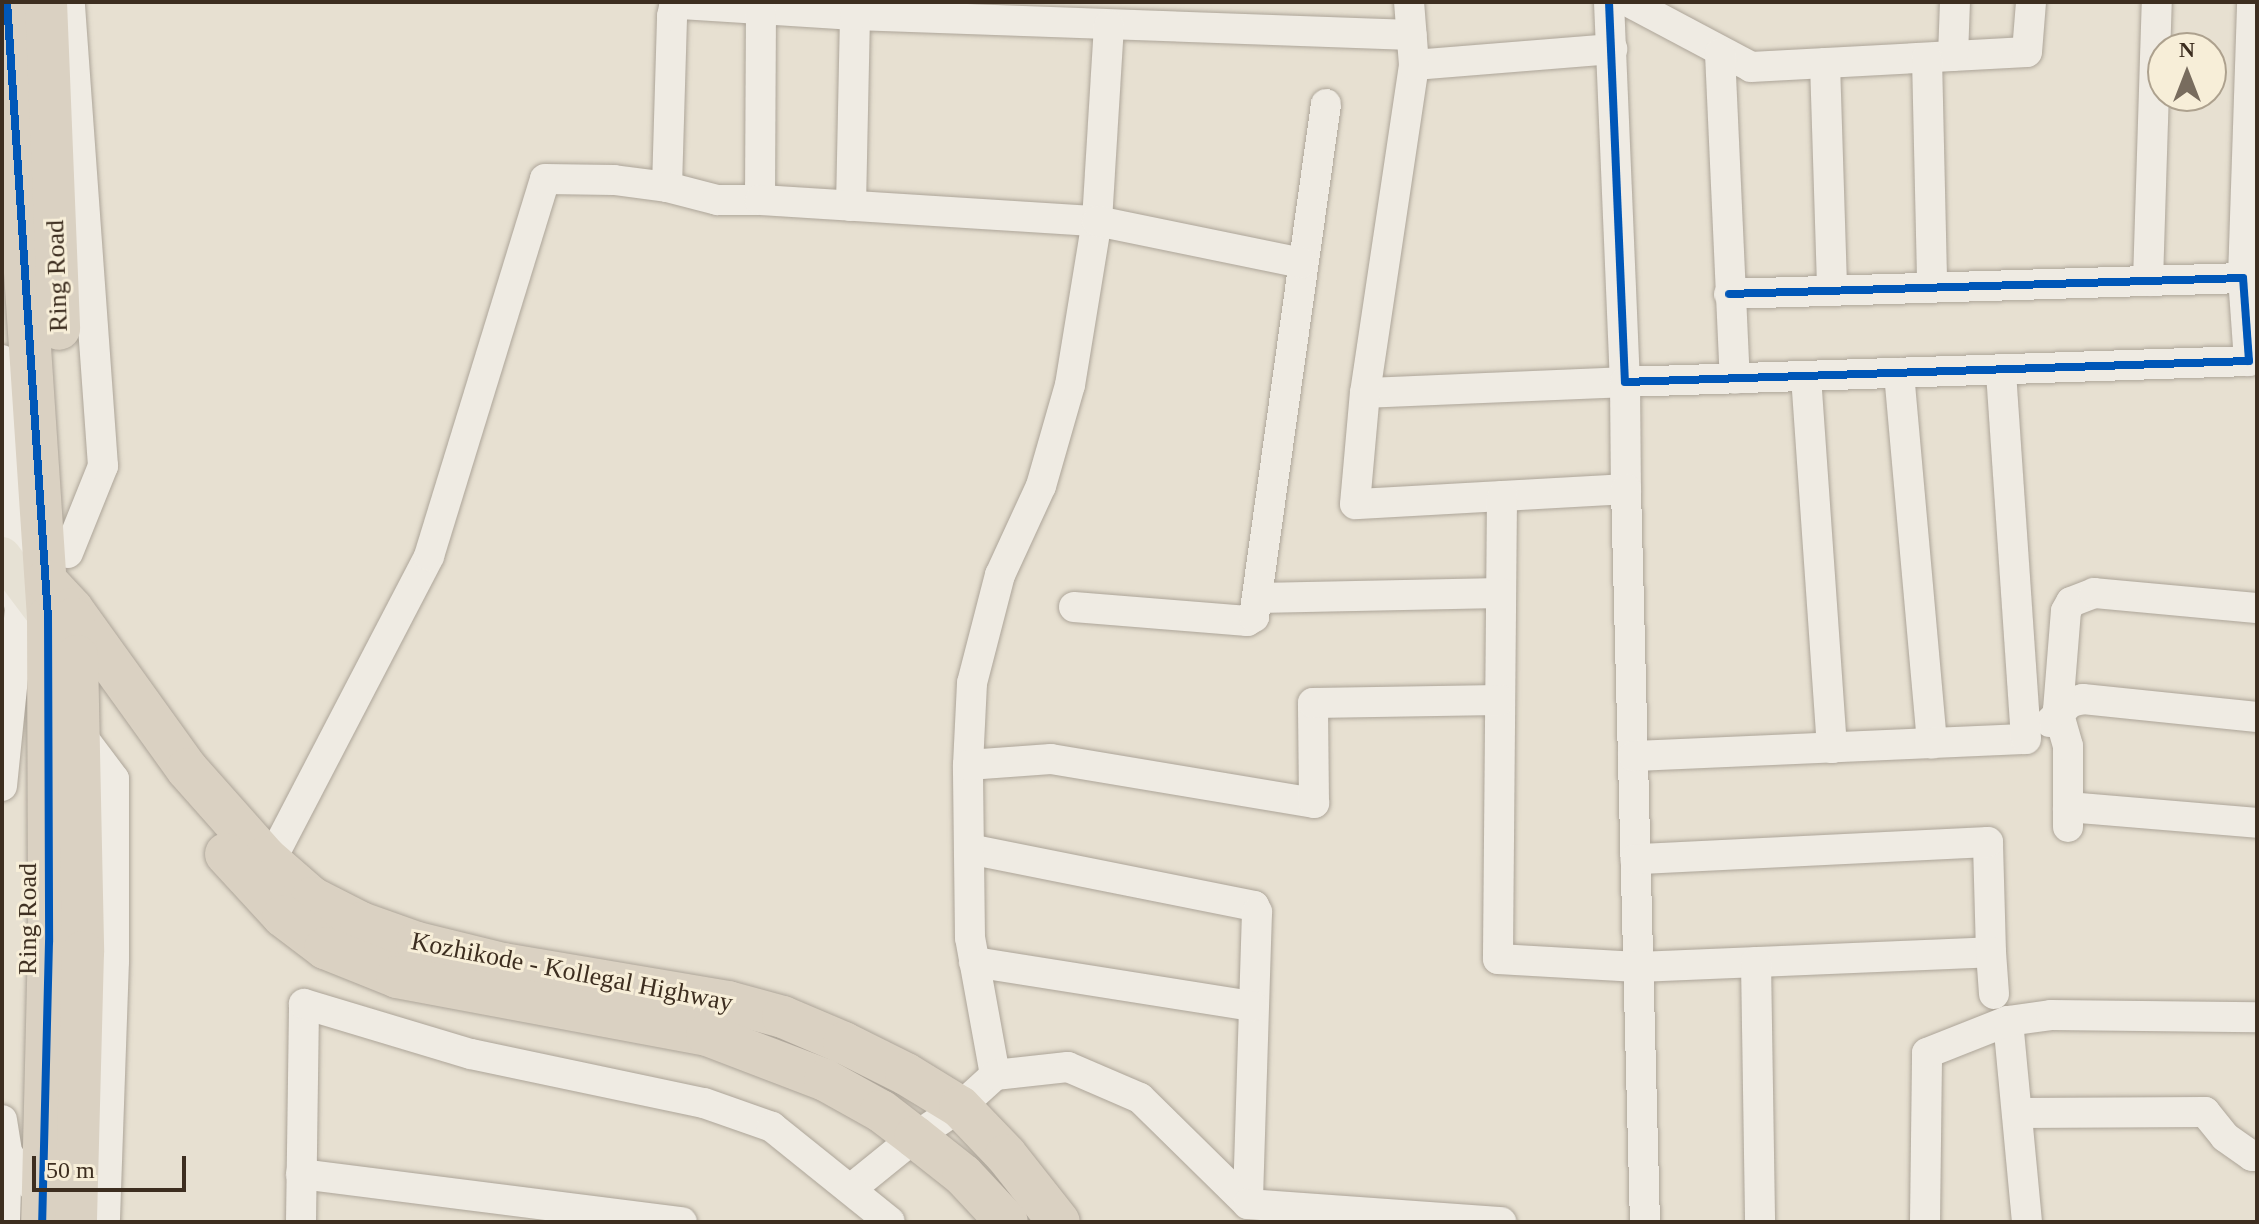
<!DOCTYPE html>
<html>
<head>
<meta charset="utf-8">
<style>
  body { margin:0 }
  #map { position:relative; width:2259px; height:1224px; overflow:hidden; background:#e7e0d1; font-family:Georgia,serif }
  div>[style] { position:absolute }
  .roads { filter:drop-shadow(0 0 2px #ada599) drop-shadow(0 0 2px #ada599) }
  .minor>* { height:30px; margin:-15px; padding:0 15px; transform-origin:15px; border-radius:15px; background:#efebe3 }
  .major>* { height:38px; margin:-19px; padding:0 19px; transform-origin:19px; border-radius:19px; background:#e6e1d4 }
  .highway>* { height:42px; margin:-21px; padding:0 21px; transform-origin:21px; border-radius:21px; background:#dad1c2 }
  .cycleway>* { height:8px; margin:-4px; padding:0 4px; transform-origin:4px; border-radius:4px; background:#0057b8 }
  span { translate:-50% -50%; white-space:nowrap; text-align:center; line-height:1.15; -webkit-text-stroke:6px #f7eed8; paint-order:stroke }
  .street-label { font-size:26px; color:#3d2e20 }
  .frame { position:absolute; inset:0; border:4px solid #3d2e20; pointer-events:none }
  .north { position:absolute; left:2147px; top:32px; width:80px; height:80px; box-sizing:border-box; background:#f7eed8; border:2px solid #ada18e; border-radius:50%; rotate:0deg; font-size:22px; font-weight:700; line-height:32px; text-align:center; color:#3d2e20 }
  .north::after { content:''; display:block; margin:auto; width:28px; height:36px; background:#786c5e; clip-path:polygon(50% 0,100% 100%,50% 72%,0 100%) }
  .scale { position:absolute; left:32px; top:1156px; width:154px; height:36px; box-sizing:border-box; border:4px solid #3d2e20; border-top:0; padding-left:10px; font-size:24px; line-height:28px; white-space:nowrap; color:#3d2e20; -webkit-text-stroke:6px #f7eed8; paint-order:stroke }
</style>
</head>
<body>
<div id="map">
  <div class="roads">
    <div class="minor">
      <i style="left:1609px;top:2px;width:380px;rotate:87.6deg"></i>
      <i style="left:1625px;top:382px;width:624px;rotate:-1.93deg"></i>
      <i style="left:2249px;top:361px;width:83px;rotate:-94.1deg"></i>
      <i style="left:2243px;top:278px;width:514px;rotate:178.22deg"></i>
      <i style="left:1629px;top:2px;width:138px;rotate:28deg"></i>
      <i style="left:1751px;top:67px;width:276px;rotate:-3.1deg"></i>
      <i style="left:2027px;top:52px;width:50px;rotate:-85.4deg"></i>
      <i style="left:1720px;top:53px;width:326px;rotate:87.4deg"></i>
      <i style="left:1953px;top:56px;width:54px;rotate:-87.9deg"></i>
      <i style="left:1927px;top:58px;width:229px;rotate:88.7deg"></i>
      <i style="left:1825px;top:63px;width:228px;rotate:88.2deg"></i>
      <i style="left:1414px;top:65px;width:199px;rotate:-4.6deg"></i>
      <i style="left:667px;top:187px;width:171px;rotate:-88.3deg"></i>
      <i style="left:672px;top:16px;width:9px;rotate:-77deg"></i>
      <i style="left:674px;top:7px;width:8px;rotate:-23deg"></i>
      <i style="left:681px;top:4px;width:174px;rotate:3.6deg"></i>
      <i style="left:855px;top:15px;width:557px;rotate:2.06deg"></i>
      <i style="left:760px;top:200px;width:190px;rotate:-89.7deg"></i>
      <i style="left:851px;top:206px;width:191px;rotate:-88.8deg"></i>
      <i style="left:855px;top:15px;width:14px;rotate:-69deg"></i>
      <i style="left:2243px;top:278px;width:276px;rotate:-88.1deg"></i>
      <i style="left:2148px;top:281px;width:279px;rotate:-88.2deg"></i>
      <i style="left:2px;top:360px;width:187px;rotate:85.1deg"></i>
      <i style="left:1899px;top:373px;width:372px;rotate:84.9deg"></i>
      <i style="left:1806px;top:376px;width:373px;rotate:86deg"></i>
      <i style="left:1365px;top:393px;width:260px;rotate:-2.4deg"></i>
      <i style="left:1625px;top:382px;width:107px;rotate:89.5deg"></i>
      <i style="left:1626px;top:489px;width:271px;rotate:176.8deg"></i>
      <i style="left:1355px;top:504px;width:111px;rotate:-84.9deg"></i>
      <i style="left:1365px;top:393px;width:332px;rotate:-81.5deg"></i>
      <i style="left:1414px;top:65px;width:63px;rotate:-94.5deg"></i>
      <i style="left:1626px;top:489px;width:733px;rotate:88.52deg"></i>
      <i style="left:1502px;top:496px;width:463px;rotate:90.5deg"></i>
      <i style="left:1498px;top:959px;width:140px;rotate:3.3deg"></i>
      <i style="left:1638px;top:967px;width:353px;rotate:-2.4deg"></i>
      <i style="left:1991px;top:952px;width:110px;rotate:-91.6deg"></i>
      <i style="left:1988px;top:842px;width:353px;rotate:177.2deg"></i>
      <i style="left:68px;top:553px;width:94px;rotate:-68.1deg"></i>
      <i style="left:103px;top:466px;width:465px;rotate:-94.1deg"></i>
      <i style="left:1258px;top:598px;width:243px;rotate:-1.2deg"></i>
      <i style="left:1074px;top:607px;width:174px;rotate:4.6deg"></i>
      <i style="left:1247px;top:621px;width:8px;rotate:-30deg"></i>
      <i style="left:1254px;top:617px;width:518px;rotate:-82.01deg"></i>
      <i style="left:2050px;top:722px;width:29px;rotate:-44deg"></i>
      <i style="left:2071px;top:702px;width:12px;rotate:-14deg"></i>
      <i style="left:2083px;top:699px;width:175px;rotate:5.9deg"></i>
      <i style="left:78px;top:731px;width:60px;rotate:53.1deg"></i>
      <i style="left:114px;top:779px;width:182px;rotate:90deg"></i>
      <i style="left:114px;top:961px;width:261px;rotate:92deg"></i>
      <i style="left:1633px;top:756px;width:393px;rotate:-2.5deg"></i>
      <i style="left:2026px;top:739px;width:370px;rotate:-93.9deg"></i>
      <i style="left:968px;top:765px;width:82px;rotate:-87.2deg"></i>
      <i style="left:972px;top:683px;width:112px;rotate:-75.5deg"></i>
      <i style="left:1000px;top:575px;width:98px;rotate:-65.3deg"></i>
      <i style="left:1041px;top:486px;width:105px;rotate:-74deg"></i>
      <i style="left:1070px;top:385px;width:166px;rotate:-80.7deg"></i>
      <i style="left:1097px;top:221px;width:196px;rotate:-86.5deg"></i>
      <i style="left:2px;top:786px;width:178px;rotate:-84.2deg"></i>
      <i style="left:20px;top:609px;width:36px;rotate:-103deg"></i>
      <i style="left:2068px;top:807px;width:190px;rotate:4.8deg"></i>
      <i style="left:2068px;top:827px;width:81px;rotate:-90deg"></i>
      <i style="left:2068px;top:746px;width:37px;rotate:-106deg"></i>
      <i style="left:2058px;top:710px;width:99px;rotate:-85.4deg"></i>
      <i style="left:2066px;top:611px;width:10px;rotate:-61deg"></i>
      <i style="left:2071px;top:602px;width:25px;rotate:-21deg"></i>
      <i style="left:2094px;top:593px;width:164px;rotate:5.3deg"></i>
      <i style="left:969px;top:849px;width:291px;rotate:11.3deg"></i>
      <i style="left:1254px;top:906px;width:7px;rotate:63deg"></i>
      <i style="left:1257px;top:912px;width:292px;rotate:91.8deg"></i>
      <i style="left:270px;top:862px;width:345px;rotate:-62.5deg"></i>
      <i style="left:429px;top:556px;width:394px;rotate:-72.9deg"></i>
      <i style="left:545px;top:179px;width:69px;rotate:0.8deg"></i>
      <i style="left:614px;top:180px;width:53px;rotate:7.5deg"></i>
      <i style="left:667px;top:187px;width:52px;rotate:14.6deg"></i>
      <i style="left:717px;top:200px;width:43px"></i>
      <i style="left:760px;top:200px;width:338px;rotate:3.6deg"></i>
      <i style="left:1097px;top:221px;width:209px;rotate:11.6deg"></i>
      <i style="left:1991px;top:952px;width:42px;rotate:85.9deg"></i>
      <i style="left:974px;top:962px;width:282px;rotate:9deg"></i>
      <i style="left:1756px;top:962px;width:260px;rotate:89.1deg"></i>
      <i style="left:2008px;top:1021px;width:202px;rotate:84.6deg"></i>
      <i style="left:995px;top:1075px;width:139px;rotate:-100.3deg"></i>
      <i style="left:970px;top:938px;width:173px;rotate:-90.7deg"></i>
      <i style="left:968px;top:765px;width:83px;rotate:-4.1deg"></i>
      <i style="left:1051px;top:759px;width:267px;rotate:9.5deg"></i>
      <i style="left:1314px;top:803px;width:100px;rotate:-90.6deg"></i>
      <i style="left:1313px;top:703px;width:187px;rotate:-0.9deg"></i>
      <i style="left:2019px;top:1113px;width:186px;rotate:-0.3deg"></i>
      <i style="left:2205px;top:1112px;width:32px;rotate:51deg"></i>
      <i style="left:2225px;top:1137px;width:33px;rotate:35deg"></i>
      <i style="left:2252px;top:1156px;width:5px"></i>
      <i style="left:2px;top:1120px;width:33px;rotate:81deg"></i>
      <i style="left:7px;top:1153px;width:57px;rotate:52.1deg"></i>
      <i style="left:301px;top:1174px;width:384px;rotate:7.2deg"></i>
      <i style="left:852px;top:1188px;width:81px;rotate:-39deg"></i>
      <i style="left:915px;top:1137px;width:54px;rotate:-33.7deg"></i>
      <i style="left:960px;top:1107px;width:47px;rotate:-42.4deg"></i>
      <i style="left:995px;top:1075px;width:73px;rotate:-6.3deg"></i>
      <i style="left:1068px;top:1067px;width:78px;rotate:23.3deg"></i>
      <i style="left:1140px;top:1098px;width:151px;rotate:44.5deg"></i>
      <i style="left:1248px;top:1204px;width:254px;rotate:4.1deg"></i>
      <i style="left:5px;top:1222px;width:69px;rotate:-88.3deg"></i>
      <i style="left:301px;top:1222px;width:218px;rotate:-89.2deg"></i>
      <i style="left:304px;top:1004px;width:174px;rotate:16.7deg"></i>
      <i style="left:471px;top:1054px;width:238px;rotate:11.9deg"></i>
      <i style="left:704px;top:1103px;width:72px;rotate:19.4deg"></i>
      <i style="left:772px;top:1127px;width:151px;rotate:38.8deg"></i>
      <i style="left:1925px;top:1222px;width:169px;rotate:-89.3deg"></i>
      <i style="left:1927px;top:1053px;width:87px;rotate:-21.6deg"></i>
      <i style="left:2008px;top:1021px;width:43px;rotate:-7.9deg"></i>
      <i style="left:2051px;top:1015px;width:206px;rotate:0.6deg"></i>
    </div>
    <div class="major">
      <i style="left:2px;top:556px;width:76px;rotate:53deg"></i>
    </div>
    <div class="highway">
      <i style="left:7px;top:2px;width:616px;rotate:86.19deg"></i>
      <i style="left:48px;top:617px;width:325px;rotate:89.8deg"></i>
      <i style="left:49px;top:942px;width:280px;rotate:91.4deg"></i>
      <i style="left:46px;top:2px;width:327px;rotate:87.7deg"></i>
      <i style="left:46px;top:581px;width:38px;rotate:47deg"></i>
      <i style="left:72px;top:609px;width:197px;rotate:54.3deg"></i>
      <i style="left:187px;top:769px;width:118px;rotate:48.4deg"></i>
      <i style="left:265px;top:857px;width:62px;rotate:41.1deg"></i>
      <i style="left:312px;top:898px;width:55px;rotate:27deg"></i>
      <i style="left:361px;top:923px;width:59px;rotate:19.7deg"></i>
      <i style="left:417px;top:943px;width:89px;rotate:13.7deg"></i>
      <i style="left:503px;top:964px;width:228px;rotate:9.6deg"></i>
      <i style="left:728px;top:1002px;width:57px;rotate:15.3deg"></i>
      <i style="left:783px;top:1017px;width:66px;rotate:23.1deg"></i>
      <i style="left:844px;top:1043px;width:69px;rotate:26.6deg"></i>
      <i style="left:906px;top:1074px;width:63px;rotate:31.4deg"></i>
      <i style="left:960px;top:1107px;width:66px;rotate:46.2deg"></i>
      <i style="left:1006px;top:1155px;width:85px;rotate:51.7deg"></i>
      <i style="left:73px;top:619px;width:37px;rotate:84deg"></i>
      <i style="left:77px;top:656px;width:296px;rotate:88.8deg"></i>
      <i style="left:83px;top:952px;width:270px;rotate:91.5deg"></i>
      <i style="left:226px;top:854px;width:84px;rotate:47.4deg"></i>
      <i style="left:283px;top:916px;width:53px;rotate:37.3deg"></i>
      <i style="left:325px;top:948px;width:78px;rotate:21.9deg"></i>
      <i style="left:397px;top:977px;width:315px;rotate:10.6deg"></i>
      <i style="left:707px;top:1035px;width:126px;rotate:20.9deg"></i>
      <i style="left:825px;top:1080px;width:64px;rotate:29deg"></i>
      <i style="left:881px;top:1111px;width:43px;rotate:37.4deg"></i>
      <i style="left:915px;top:1137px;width:61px;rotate:38.4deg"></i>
      <i style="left:963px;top:1175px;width:64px;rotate:46.9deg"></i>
    </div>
  </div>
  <div class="cycleway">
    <i style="left:7px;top:2px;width:616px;rotate:86.19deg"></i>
    <i style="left:48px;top:617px;width:325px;rotate:89.8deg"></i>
    <i style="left:49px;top:942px;width:280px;rotate:91.4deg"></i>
    <i style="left:1609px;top:2px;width:380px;rotate:87.6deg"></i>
    <i style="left:1625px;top:382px;width:624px;rotate:-1.93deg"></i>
    <i style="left:2249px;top:361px;width:83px;rotate:-94.1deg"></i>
    <i style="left:2243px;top:278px;width:514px;rotate:178.22deg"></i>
  </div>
  <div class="street-label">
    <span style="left:57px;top:276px;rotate:-92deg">Ring Road</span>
    <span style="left:28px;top:919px;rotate:-90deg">Ring Road</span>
    <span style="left:572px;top:972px;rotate:11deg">Kozhikode - Kollegal Highway</span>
  </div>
  <div class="frame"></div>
  <div class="north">N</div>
  <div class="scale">50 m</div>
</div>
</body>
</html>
